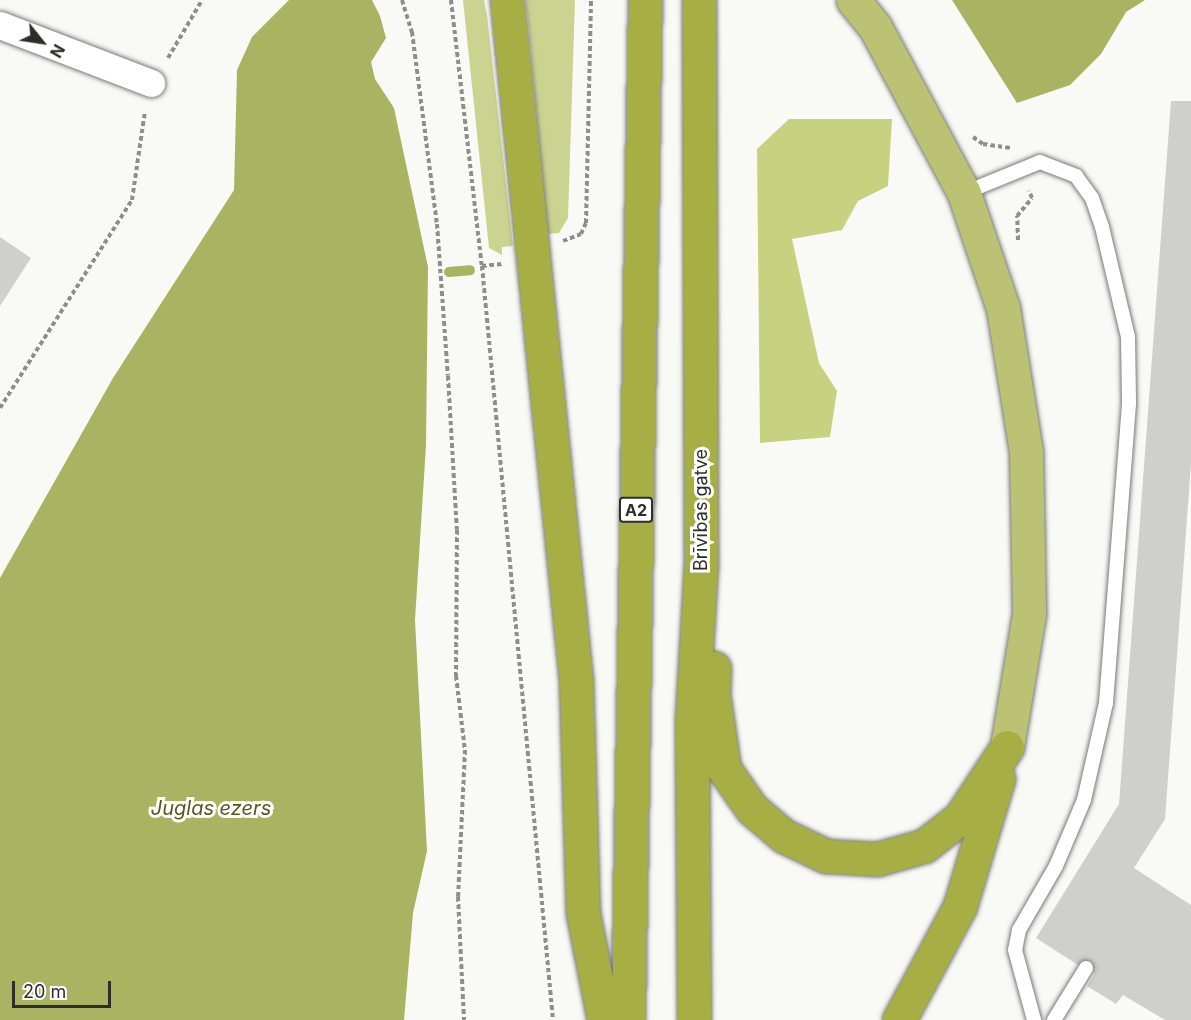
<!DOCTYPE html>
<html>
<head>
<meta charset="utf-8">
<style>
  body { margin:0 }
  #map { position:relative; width:1191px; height:1020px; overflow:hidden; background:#f9faf6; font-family:Inter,sans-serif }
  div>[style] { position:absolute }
  .green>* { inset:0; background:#cbd390 }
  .forest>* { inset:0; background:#c8d17f }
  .water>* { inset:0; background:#aab361 }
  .stream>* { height:10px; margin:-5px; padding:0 5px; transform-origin:5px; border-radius:5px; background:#aab361 }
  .building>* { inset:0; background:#cfcfcc }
  .path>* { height:4px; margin-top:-2px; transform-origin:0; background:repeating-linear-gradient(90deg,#8e8f8c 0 4.5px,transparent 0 7.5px) }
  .roads { filter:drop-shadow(0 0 2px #7a7a77) drop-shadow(0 0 2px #7a7a77) }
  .service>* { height:14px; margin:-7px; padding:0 7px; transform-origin:7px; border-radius:7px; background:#fff }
  .minor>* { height:27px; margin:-13.5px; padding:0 13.5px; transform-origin:13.5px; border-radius:13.5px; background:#fff }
  .primary>* { height:33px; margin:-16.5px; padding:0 16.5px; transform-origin:16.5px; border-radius:16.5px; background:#bcc273 }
  .trunk>* { height:33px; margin:-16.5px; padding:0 16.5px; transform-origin:16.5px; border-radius:16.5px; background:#a6ae44 }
  span { translate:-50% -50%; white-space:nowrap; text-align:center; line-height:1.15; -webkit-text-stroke:6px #fff; paint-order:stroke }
  .shield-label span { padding:2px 4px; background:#fff; border:2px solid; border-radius:4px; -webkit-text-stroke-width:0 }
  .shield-label { font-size:16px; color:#2d2d2c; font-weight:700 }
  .street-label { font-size:18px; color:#2d2d2c }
  .water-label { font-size:20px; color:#54591e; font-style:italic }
  .north { position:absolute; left:12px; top:12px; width:60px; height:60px; -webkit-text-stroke:4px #fff; paint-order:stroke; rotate:120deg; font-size:16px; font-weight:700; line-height:24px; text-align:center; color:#2d2d2c }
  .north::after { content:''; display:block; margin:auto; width:21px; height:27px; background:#2d2d2c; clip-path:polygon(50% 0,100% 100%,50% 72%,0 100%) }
  .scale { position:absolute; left:12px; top:981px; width:99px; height:27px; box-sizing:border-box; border:3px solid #2d2d2c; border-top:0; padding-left:8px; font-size:18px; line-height:21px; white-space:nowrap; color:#2d2d2c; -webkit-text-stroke:4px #fff; paint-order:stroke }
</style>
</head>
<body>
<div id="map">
  <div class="green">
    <i style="clip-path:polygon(463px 0,484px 0,487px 15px,513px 246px,502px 247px,502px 255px,489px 248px)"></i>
    <i style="clip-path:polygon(526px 0,575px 0,568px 218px,559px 233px,548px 234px)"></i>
  </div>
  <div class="forest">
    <i style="clip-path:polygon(789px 119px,892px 119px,888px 186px,858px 201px,842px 230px,792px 239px,819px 363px,837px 391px,830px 437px,760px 443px,757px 149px)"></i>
  </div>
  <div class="water">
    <i style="clip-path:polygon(289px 0,372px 0,380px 16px,386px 38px,371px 62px,375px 79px,394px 108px,428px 267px,426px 445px,415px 620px,427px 851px,413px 913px,404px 1020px,0 1020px,0 578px,113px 378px,234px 190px,237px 70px,252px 37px)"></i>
    <i style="clip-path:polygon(952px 0,1145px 0,1126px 12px,1101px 54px,1070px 85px,1017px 103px)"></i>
  </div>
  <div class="stream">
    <i style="left:449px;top:272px;width:21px;rotate:-5deg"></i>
  </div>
  <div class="building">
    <i style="clip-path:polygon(1171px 101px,1191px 101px,1191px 464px,1165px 819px,1134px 868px,1191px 905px,1191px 1020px,1165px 1020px,1123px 995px,1116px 1004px,1087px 986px,1094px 975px,1091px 961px,1078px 965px,1036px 938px,1119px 804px)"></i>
    <i style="clip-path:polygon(0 237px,31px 258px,0 306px)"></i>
  </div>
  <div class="path">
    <i style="left:402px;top:0;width:34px;rotate:73deg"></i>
    <i style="left:412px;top:32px;width:194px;rotate:82.6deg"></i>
    <i style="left:437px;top:224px;width:152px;rotate:85.9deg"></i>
    <i style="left:448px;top:376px;width:154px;rotate:86.7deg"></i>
    <i style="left:457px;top:530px;width:146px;rotate:90.4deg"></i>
    <i style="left:456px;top:676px;width:75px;rotate:83.1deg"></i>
    <i style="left:465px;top:750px;width:147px;rotate:92.7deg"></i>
    <i style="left:458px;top:897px;width:123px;rotate:87.2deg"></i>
    <i style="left:451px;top:0;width:268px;rotate:83.4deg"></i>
    <i style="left:482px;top:266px;width:757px;rotate:84.62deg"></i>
    <i style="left:168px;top:58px;width:67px;rotate:-59.6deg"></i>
    <i style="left:973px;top:137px;width:12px;rotate:35deg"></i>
    <i style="left:983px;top:144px;width:28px;rotate:8deg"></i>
    <i style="left:1018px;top:240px;width:24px;rotate:-92deg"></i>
    <i style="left:1017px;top:216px;width:23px;rotate:-50deg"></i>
    <i style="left:1032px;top:198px;width:8px;rotate:-113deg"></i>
    <i style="left:563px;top:241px;width:19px;rotate:-21deg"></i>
    <i style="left:581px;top:234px;width:12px;rotate:-66deg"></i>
    <i style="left:586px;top:223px;width:223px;rotate:-88.7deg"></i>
    <i style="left:482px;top:266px;width:20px;rotate:-6deg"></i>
    <i style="left:0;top:408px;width:246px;rotate:-57.6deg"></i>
    <i style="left:132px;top:200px;width:90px;rotate:-81.7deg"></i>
  </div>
  <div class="roads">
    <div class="service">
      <i style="left:964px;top:193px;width:82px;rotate:-22.2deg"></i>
      <i style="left:1040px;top:162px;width:39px;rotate:21deg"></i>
      <i style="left:1076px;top:176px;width:27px;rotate:54deg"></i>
      <i style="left:1092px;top:198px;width:31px;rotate:71deg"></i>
      <i style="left:1102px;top:227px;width:113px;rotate:76.7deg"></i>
      <i style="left:1128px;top:337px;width:67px;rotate:89.1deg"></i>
      <i style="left:1129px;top:404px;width:300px;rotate:94.4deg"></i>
      <i style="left:1106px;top:703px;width:99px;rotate:102.8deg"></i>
      <i style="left:1084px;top:800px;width:72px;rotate:113deg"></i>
      <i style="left:1056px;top:866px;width:74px;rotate:120deg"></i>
      <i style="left:1019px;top:930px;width:20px;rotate:101deg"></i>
      <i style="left:1015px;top:950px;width:73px;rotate:74.8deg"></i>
      <i style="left:1054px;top:1020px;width:61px;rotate:-58.4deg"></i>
    </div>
    <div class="minor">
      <i style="left:0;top:25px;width:162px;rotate:21deg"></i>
    </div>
    <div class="primary">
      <i style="left:853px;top:0;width:35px;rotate:51deg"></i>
      <i style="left:875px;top:27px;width:188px;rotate:61.8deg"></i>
      <i style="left:964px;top:193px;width:121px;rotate:71.3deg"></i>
      <i style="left:1003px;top:308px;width:145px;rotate:80.9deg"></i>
      <i style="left:1026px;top:451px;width:163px;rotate:88.9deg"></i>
      <i style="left:1029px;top:614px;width:135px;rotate:99.4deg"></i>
    </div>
    <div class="trunk">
      <i style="left:507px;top:0;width:684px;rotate:84.21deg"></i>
      <i style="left:576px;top:681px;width:232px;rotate:88.3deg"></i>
      <i style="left:583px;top:913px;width:109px;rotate:78.9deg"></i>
      <i style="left:714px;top:668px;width:25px;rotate:92deg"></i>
      <i style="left:713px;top:693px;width:77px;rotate:81.8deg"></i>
      <i style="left:724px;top:769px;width:49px;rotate:55deg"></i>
      <i style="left:752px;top:809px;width:42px;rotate:40.2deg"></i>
      <i style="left:784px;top:836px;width:47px;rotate:25.5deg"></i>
      <i style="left:826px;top:856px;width:51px;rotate:3.4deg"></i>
      <i style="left:877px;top:859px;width:49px;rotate:-15.5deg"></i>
      <i style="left:924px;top:846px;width:46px;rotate:-37.9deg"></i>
      <i style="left:960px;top:818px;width:85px;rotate:-56.5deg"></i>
      <i style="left:628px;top:1020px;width:1020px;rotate:-89.05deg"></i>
      <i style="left:694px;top:1020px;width:301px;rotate:-90.4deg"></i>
      <i style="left:692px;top:719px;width:154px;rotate:-86.7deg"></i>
      <i style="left:701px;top:565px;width:565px;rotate:-90.2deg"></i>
      <i style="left:899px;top:1020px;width:129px;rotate:-61.8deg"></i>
      <i style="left:960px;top:906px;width:133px;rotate:-73.3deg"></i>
    </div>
  </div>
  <div class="shield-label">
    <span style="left:636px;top:510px">A2</span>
  </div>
  <div class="street-label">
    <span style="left:701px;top:510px;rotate:-90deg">Brīvības gatve</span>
  </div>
  <div class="water-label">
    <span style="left:211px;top:808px">Juglas ezers</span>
  </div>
  <div class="north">N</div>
  <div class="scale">20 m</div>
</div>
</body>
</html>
